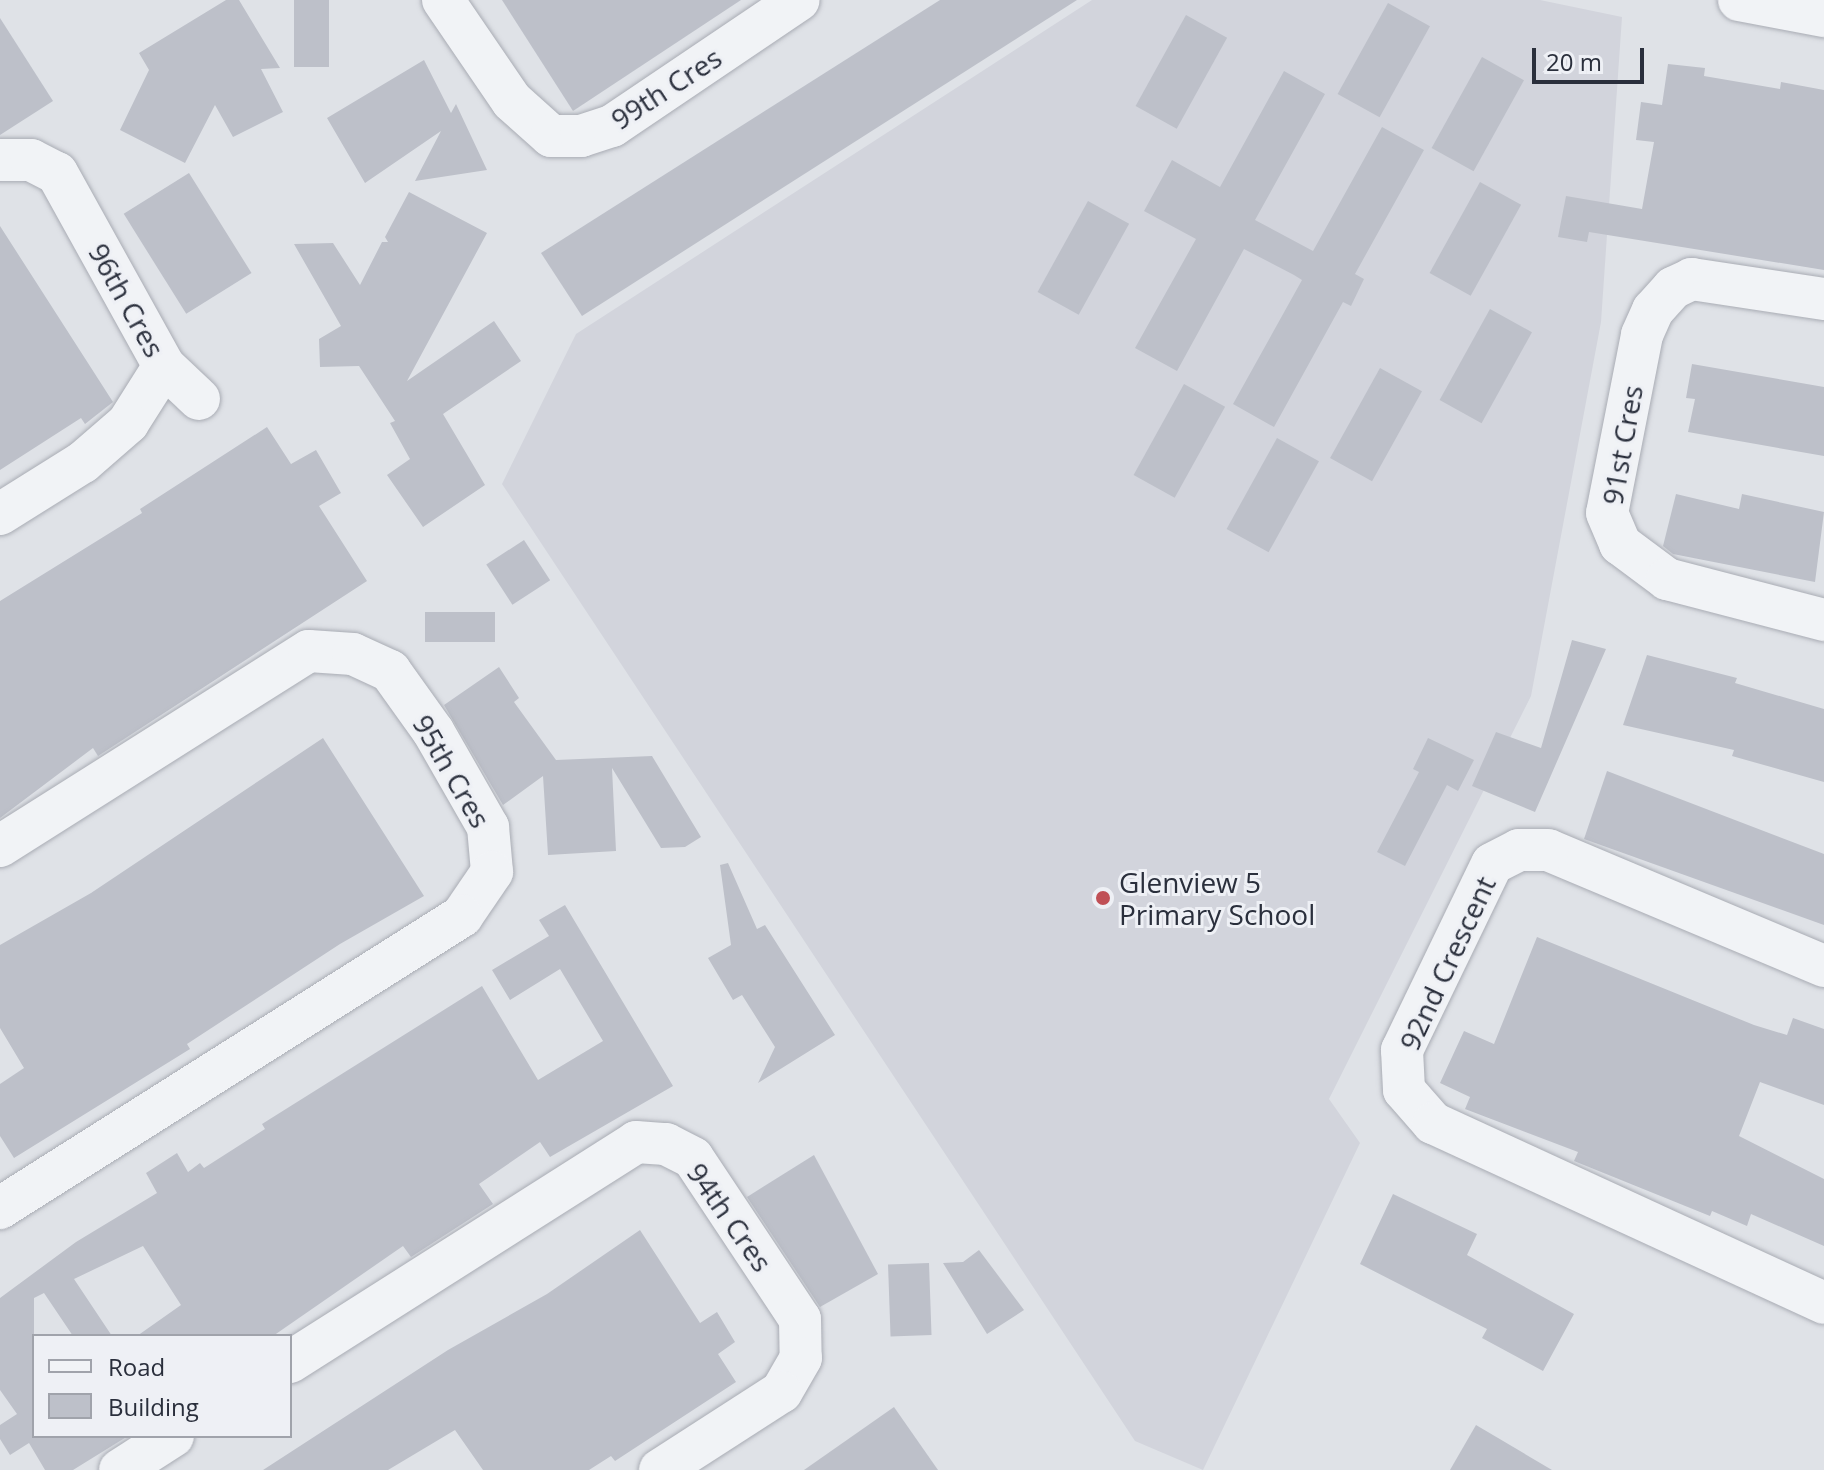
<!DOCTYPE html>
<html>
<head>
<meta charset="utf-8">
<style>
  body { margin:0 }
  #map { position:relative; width:1824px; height:1470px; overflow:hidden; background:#dfe2e7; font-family:"Open Sans",sans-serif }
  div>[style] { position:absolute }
  .built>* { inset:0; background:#d2d4dc }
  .building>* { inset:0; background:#bdc0c9; transform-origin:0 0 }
  .roads { filter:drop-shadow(0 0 2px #a9acb4) drop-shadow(0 0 2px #a9acb4) }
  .street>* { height:42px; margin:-21px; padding:0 21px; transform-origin:21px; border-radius:21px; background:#f1f3f6 }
  .dots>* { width:22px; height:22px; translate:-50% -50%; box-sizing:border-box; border:4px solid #eef0f5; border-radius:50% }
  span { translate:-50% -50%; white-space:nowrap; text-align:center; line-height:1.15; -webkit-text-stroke:6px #eef0f5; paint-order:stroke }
  .street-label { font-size:28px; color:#2a2f3c }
  .poi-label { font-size:28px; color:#2a2f3c }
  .left { translate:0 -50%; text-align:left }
  .legend { position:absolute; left:32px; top:1334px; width:260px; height:104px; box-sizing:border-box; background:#eef0f5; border:2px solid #a0a3ab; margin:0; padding:10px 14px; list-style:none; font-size:24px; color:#2a2f3c }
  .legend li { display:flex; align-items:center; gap:16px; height:40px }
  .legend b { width:40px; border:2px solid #a0a3ab }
  .scale { position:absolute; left:1532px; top:48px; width:112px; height:36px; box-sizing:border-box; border:4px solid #2a2f3c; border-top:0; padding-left:10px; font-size:24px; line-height:28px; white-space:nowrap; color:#2a2f3c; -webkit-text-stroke:6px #eef0f5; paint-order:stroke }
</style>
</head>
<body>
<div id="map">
  <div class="built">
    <i style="clip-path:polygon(1092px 0,1540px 0,1622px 17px,1601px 322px,1531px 696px,1329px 1099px,1360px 1143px,1203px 1470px,1135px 1441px,502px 484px,576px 334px)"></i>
  </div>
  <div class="building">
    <i style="clip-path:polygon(226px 0,239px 0,280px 68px,261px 69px,283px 112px,233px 137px,215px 105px,185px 163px,120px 130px,149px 70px,139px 53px)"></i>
    <i style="left:294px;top:0;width:35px;height:67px"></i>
    <i style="clip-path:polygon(502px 0,741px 0,573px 111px)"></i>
    <i style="clip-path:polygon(940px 0,1077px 0,582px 316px,541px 253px)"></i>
    <i style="left:1388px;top:3px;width:48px;height:104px;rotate:29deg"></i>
    <i style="left:1186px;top:15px;width:47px;height:104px;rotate:29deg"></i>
    <i style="clip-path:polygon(0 18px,53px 101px,0 135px)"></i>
    <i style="left:1482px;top:57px;width:48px;height:104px;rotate:29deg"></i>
    <i style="clip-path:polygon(424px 60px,451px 113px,456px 104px,487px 170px,415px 181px,441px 131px,365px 183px,327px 118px)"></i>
    <i style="clip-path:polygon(1668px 64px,1705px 68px,1704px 76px,1780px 89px,1781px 82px,1824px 90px,1824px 270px,1589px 232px,1587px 242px,1558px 237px,1566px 196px,1642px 209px,1654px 142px,1636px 140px,1641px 102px,1662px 105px)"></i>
    <i style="clip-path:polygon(1284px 71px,1325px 94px,1255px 220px,1313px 251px,1382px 127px,1424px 150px,1355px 274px,1364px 279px,1351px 306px,1343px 302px,1274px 427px,1233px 404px,1302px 280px,1294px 275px,1244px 249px,1177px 371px,1135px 348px,1196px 239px,1144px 211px,1172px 160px,1220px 187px)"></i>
    <i style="left:189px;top:173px;width:118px;height:77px;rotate:58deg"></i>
    <i style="left:1480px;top:182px;width:47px;height:104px;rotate:29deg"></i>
    <i style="clip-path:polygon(409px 192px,487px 233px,407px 381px,494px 321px,521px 361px,443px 414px,485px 485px,423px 527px,387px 475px,410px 459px,390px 423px,395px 421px,359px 366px,320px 367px,319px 339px,341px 326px,294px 244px,333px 243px,360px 285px,382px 242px,388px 242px,385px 237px)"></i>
    <i style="left:1088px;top:201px;width:47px;height:104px;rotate:29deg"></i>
    <i style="clip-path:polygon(0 226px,113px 402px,85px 424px,81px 418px,0 470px)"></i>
    <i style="left:1490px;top:309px;width:48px;height:104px;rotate:29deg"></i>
    <i style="clip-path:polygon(1692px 364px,1824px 387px,1824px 456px,1688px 432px,1695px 399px,1686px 398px)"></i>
    <i style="left:1380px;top:368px;width:48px;height:103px;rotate:29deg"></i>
    <i style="left:1184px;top:384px;width:47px;height:104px;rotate:29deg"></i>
    <i style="clip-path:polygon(267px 427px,291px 464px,316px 450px,341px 493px,319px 506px,367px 581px,98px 756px,93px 748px,0 818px,0 601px,142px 513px,140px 509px)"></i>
    <i style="left:1277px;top:438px;width:48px;height:104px;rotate:29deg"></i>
    <i style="clip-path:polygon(1676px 494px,1739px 509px,1742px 494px,1824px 512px,1815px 582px,1673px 554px,1663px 546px)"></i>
    <i style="left:524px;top:540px;width:48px;height:45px;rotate:57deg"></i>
    <i style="left:495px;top:612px;width:30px;height:70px;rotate:90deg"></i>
    <i style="clip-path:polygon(1572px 640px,1606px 649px,1535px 812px,1472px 786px,1496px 732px,1541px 748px)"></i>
    <i style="clip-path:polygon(1647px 655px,1737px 678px,1735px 683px,1824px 709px,1824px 782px,1732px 756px,1734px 750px,1623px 725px)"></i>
    <i style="clip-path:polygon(499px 667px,519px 698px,514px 702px,556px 760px,652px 756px,701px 837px,685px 847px,661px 848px,612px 768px,616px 851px,548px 855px,543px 776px,503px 805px,444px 705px)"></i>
    <i style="clip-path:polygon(323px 738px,424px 896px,340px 944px,187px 1044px,190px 1049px,14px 1158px,0 1136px,0 1084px,24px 1068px,0 1028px,0 945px,91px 893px)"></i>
    <i style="clip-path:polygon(1428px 738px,1474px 760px,1458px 791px,1447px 785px,1405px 866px,1377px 852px,1419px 772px,1413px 769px)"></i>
    <i style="clip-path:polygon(1607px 771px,1824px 854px,1824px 925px,1584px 839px)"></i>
    <i style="clip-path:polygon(728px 863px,757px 929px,765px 925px,835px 1035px,758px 1083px,775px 1047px,742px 995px,733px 1000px,708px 958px,731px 945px,720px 865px)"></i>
    <i style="clip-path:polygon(565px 905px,673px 1086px,550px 1157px,540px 1142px,479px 1184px,493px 1204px,411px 1257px,403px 1246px,273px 1336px,137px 1336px,181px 1305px,143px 1246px,74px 1279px,112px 1336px,73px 1336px,44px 1293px,34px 1298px,34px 1436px,128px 1436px,73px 1470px,45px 1470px,29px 1443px,10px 1455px,0 1439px,0 1425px,17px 1414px,0 1390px,0 1298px,76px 1242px,157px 1193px,146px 1173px,177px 1153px,188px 1172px,200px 1163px,204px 1168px,265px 1129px,262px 1124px,482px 986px,538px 1080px,603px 1041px,560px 969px,510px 1000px,492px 970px,549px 936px,539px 920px)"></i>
    <i style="clip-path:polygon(1537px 937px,1754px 1025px,1787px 1035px,1793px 1018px,1824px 1029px,1824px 1105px,1760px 1082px,1739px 1136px,1824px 1179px,1824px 1246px,1751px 1214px,1747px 1226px,1712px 1211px,1710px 1216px,1574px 1161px,1578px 1152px,1465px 1109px,1470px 1097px,1440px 1083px,1464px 1031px,1494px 1044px)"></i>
    <i style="clip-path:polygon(814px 1155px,878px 1274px,820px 1307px,747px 1197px)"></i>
    <i style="clip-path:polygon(1393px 1194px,1477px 1234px,1467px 1255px,1574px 1314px,1543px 1371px,1482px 1338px,1487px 1329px,1360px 1264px)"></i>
    <i style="clip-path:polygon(640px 1230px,700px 1323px,717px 1312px,735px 1342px,718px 1354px,736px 1382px,615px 1461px,611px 1456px,589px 1470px,483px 1470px,455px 1430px,388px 1470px,263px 1470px,448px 1350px,547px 1294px)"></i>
    <i style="clip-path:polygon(979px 1250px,1024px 1310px,987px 1334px,943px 1263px,963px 1262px)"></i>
    <i style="left:929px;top:1263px;width:72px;height:41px;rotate:88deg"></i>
    <i style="clip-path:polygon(894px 1407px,938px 1470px,804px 1470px)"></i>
    <i style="clip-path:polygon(1476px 1425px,1552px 1470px,1450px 1470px)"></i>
  </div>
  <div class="roads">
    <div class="street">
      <i style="left:443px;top:0;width:122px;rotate:55.7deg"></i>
      <i style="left:512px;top:101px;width:52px;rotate:41.9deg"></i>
      <i style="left:551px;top:136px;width:30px"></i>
      <i style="left:581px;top:136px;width:33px;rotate:-18deg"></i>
      <i style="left:612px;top:126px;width:225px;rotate:-34deg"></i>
      <i style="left:1739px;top:0;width:86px;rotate:10.7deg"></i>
      <i style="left:0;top:160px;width:31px"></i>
      <i style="left:31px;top:160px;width:29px;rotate:27deg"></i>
      <i style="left:57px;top:173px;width:221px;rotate:61deg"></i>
      <i style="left:164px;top:366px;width:67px;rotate:122.3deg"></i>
      <i style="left:128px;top:423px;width:60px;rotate:139.1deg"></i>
      <i style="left:83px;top:462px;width:98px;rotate:147.9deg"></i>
      <i style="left:1824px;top:299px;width:134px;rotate:-171.4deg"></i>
      <i style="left:1692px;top:279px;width:21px;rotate:155deg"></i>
      <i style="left:1673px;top:288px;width:30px;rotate:132deg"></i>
      <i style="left:1653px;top:310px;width:27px;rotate:114deg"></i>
      <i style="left:1642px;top:335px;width:181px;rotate:101.1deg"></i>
      <i style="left:1607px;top:513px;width:34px;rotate:67deg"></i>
      <i style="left:1620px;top:544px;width:59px;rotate:36.7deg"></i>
      <i style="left:1667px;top:579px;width:162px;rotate:14.6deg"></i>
      <i style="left:164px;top:366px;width:48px;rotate:43.3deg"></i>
      <i style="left:0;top:846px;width:365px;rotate:-32.3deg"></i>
      <i style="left:309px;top:651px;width:44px;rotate:3.9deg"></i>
      <i style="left:353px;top:654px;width:41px;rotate:24.7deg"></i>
      <i style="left:390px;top:671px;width:74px;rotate:54.4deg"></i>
      <i style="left:433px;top:731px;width:111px;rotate:60.2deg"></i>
      <i style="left:488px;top:827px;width:45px;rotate:84.9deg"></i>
      <i style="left:492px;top:872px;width:53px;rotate:124.3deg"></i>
      <i style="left:462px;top:916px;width:547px;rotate:147.71deg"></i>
      <i style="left:1824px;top:966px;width:299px;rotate:-157.2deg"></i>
      <i style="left:1548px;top:850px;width:29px;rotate:180deg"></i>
      <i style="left:1519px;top:850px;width:30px;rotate:153deg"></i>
      <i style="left:1492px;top:864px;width:207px;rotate:115.8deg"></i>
      <i style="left:1402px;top:1050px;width:40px;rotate:87.1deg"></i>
      <i style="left:1404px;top:1090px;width:44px;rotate:48.7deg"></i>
      <i style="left:1433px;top:1123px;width:430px;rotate:24.7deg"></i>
      <i style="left:290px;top:1362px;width:410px;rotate:-32.4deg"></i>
      <i style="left:636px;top:1142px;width:30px;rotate:4deg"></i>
      <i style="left:666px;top:1144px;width:30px;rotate:27deg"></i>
      <i style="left:693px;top:1158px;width:193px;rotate:56.4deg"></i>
      <i style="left:800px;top:1319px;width:39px;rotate:89deg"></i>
      <i style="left:801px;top:1358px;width:39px;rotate:120deg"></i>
      <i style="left:781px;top:1392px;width:144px;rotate:147.2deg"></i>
      <i style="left:120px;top:1470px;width:63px;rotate:-32.7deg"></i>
    </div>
  </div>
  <div class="dots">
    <i style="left:1103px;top:898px;background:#c05056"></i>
  </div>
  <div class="street-label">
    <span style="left:666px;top:88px;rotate:-33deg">99th Cres</span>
    <span style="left:127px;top:300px;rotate:61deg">96th Cres</span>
    <span style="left:1622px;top:445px;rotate:-80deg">91st Cres</span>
    <span style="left:452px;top:771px;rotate:60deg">95th Cres</span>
    <span style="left:1447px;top:963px;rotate:-65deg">92nd Crescent</span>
    <span style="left:730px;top:1217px;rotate:55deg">94th Cres</span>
  </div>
  <div class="poi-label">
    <span class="left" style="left:1119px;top:898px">Glenview 5<br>Primary School</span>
  </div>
  <ul class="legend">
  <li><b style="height:10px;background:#f1f3f6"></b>Road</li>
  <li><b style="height:22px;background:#bdc0c9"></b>Building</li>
  </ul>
  <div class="scale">20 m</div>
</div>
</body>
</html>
